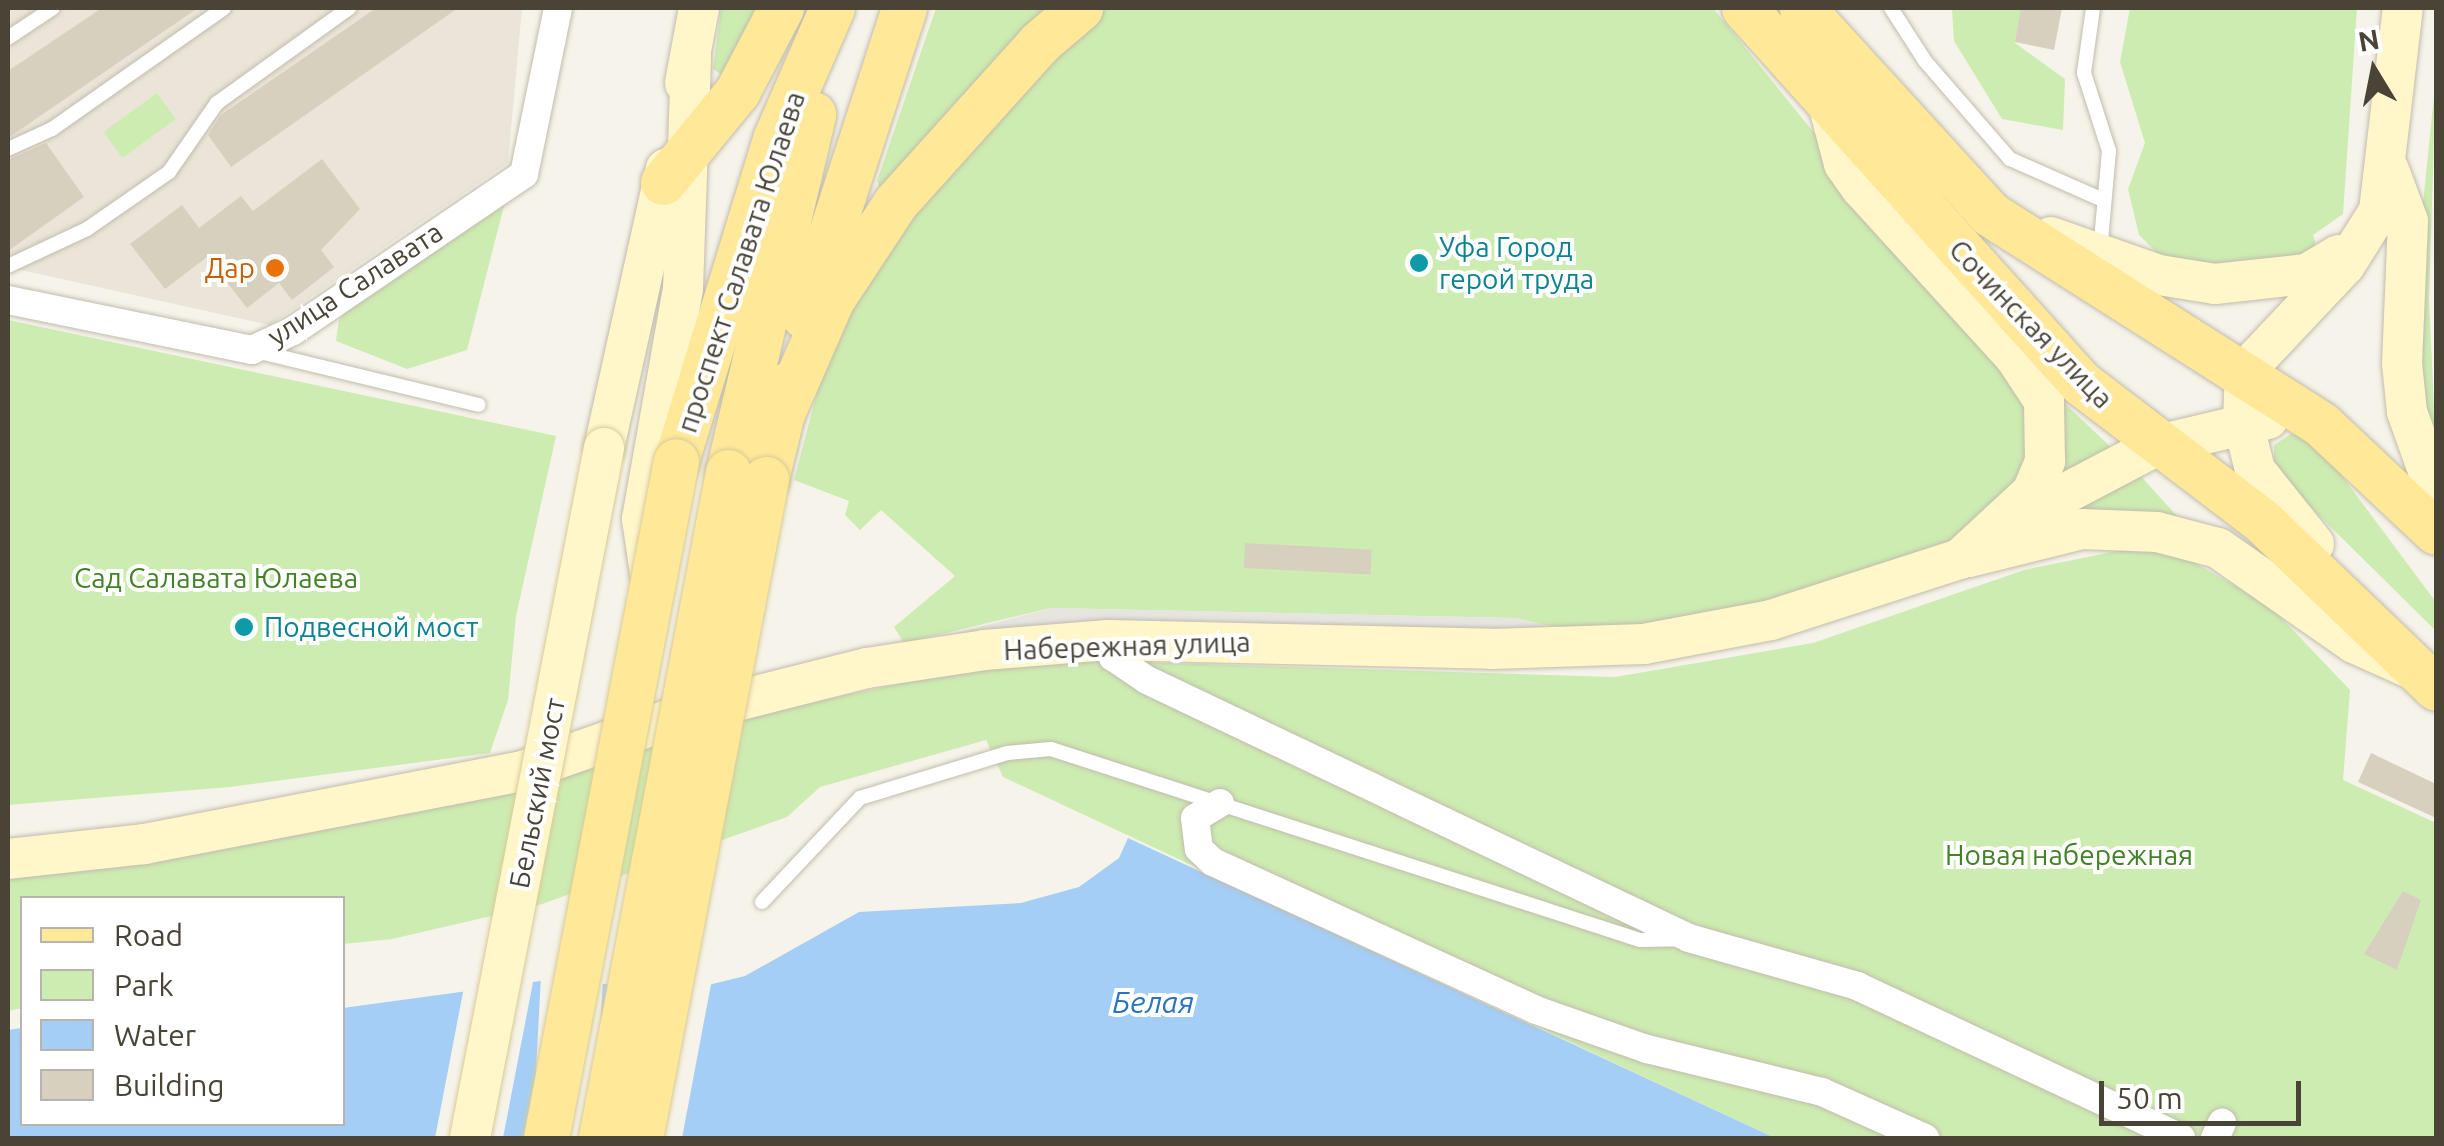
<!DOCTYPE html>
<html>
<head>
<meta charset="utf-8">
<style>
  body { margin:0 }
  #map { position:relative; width:2444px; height:1146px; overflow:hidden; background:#f6f3ea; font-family:Ubuntu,sans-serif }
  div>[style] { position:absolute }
  .residential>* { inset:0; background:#eae5d8 }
  .green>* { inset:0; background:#cdecb1; transform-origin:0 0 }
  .parking>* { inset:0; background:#e7e5e1 }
  .water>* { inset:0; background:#a4cef5 }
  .pier>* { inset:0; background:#f6f3ea; transform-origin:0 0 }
  .building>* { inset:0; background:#d8d0be; transform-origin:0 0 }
  .roads { filter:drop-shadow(0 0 2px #c2bcac) drop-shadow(0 0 2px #c2bcac) }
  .lane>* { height:14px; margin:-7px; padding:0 7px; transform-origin:7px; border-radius:7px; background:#fff }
  .street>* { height:28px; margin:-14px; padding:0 14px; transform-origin:14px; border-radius:14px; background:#fff }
  .secondary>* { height:40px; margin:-20px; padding:0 20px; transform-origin:20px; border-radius:20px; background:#fff6ca }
  .primary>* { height:45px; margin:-22.5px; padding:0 22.5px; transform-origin:22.5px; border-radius:22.5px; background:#ffe999 }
  .bridges { filter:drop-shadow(0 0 2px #d8cb97) drop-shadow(0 0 2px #d8cb97) }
  .secondary-bridge>* { height:40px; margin:-20px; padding:0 20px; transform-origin:20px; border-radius:20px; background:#fff6ca }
  .primary-bridge>* { height:45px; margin:-22.5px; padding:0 22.5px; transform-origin:22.5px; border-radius:22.5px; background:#ffe999 }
  .dots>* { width:28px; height:28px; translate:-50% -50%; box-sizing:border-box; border:5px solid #fff; border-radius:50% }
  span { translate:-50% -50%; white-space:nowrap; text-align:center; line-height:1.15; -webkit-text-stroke:8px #fff; paint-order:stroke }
  .culture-label { font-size:28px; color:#0d838f }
  .left { translate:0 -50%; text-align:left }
  .street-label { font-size:28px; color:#4a4437 }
  .food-label { font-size:28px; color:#c56008 }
  .right { translate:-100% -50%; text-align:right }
  .park-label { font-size:28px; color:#428126 }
  .water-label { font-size:30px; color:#2974be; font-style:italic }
  .frame { position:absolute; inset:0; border:10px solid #4a4437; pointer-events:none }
  .legend { position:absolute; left:20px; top:896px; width:325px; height:230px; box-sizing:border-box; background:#fff; border:2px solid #b7b4af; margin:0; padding:12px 18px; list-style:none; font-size:30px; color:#4a4437 }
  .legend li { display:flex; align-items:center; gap:20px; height:50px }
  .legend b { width:50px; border:2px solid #b7b4af }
  .north { position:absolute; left:2324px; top:20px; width:100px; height:100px; -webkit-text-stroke:8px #fff; paint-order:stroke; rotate:350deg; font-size:28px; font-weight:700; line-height:40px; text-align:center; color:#4a4437 }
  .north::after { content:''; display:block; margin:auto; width:35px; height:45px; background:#4a4437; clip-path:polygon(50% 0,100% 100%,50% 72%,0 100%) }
  .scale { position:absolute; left:2099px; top:1081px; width:202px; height:45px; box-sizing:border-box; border:5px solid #4a4437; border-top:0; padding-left:12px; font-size:30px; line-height:35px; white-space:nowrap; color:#4a4437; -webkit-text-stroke:8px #fff; paint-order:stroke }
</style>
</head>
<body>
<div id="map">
  <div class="residential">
    <i style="clip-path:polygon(8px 8px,522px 8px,508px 163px,270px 325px,8px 267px)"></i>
  </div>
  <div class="green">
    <i style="clip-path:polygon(721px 8px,759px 8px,725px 77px,713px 69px)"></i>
    <i style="clip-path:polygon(936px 8px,1056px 8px,882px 192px,877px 181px)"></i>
    <i style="clip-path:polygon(1106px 8px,1713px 8px,2027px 396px,2033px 453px,1988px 523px,1916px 561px,1700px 621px,1575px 632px,1515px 618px,1051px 608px,904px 643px,894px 627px,955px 576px,881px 510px,860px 530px,845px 515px,849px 501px,794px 480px,824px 366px,875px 247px)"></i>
    <i style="clip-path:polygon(1952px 8px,2022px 8px,2015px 43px,2065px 79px,2063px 130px,2002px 119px,1954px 41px)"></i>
    <i style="clip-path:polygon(2130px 8px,2357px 8px,2343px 214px,2313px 235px,2318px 252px,2195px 268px,2163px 259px,2139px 235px,2128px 189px,2145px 143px,2120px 62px)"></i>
    <i style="clip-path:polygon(2436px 76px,2429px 299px,2436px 450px,2422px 402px,2417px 262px)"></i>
    <i style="left:157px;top:93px;width:32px;height:66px;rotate:54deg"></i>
    <i style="clip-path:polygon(505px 202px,467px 350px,407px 369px,336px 341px,339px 319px,353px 304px)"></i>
    <i style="clip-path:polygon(8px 320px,556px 436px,516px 616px,508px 700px,490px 753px,230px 787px,8px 805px)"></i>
    <i style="clip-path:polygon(2057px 396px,2117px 453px,2048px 490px)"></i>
    <i style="clip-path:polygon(2291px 434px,2309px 437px,2324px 452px,2436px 602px,2436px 631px,2274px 471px,2274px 445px)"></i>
    <i style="clip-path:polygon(2135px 470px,2178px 517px,2051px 514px)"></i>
    <i style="clip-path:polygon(2132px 548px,2181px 555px,2270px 606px,2350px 690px,2343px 780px,2436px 823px,2436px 1138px,1775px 1138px,1003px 777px,986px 740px,820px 787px,787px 817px,539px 905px,392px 939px,343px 944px,342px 898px,22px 898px,22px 1008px,8px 1011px,8px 872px,955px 672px,1075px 660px,1615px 677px,1813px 643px,2024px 570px)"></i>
  </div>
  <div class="parking">
    <i style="clip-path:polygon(1051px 608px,1515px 618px,1575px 632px,957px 633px)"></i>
  </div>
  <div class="water">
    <i style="clip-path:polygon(1128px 838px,1775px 1138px,8px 1138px,8px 1030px,22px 1028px,22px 1124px,342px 1124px,343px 1008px,548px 980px,688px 990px,745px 976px,859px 912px,1021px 903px,1079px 887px,1119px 858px)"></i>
  </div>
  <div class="pier">
    <i style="left:541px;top:976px;width:62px;height:165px;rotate:3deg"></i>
    <i style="clip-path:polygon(534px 977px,503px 1138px,435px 1138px,464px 987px)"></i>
    <i style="clip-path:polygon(712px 979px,682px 1138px,581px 1138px,688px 985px)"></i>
  </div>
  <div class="building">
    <i style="clip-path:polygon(102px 8px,198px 8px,8px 138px,8px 71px)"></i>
    <i style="clip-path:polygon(376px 8px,458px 8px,231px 167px,208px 135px,221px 115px)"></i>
    <i style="clip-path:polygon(2021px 8px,2062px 8px,2054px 50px,2015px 42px)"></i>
    <i style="clip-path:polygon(46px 143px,84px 197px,8px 251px,8px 160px)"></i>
    <i style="clip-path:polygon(322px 159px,360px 209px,321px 250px,334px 267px,292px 300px,279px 283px,247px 308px,207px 257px,165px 289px,130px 244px,182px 205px,199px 228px,241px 196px,253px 211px)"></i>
    <i style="left:1245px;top:543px;width:127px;height:25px;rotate:3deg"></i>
    <i style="clip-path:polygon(2371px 753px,2436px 784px,2436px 818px,2358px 782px)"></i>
    <i style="clip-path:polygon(2403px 891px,2421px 900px,2397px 970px,2364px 954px)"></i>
  </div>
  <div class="roads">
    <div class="lane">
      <i style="left:1891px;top:8px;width:63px;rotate:57.3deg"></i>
      <i style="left:1925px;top:61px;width:130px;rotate:49.1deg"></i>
      <i style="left:2010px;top:159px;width:102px;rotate:23.8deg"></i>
      <i style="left:2093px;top:8px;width:66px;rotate:97.9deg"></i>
      <i style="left:2084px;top:73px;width:82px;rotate:72.2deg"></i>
      <i style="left:2109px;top:151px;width:100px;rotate:95.1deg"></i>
      <i style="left:8px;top:38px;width:54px;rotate:-33.7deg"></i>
      <i style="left:8px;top:149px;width:48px;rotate:-24.4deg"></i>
      <i style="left:52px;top:129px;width:210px;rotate:-35.1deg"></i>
      <i style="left:8px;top:266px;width:87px;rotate:-25.1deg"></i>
      <i style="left:87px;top:229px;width:100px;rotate:-34.8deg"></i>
      <i style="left:169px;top:172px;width:84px;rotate:-55.2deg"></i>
      <i style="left:217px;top:103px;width:163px;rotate:-35.7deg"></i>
      <i style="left:256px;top:351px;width:229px;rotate:13.6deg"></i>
      <i style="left:762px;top:902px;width:143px;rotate:-46.7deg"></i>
      <i style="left:860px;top:798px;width:154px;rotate:-17deg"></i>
      <i style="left:1007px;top:753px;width:44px;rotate:-5.2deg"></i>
      <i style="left:1051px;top:749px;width:619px;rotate:17.97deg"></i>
      <i style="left:1640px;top:940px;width:39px;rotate:-1deg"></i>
    </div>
    <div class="street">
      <i style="left:8px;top:300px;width:249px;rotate:11.6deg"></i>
      <i style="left:252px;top:350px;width:45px;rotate:-24.9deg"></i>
      <i style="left:293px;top:331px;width:279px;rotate:-34.2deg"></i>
      <i style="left:524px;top:174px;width:169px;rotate:-78.4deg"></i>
      <i style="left:1108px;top:640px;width:18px;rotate:74deg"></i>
      <i style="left:1113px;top:657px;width:41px;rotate:34.1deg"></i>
      <i style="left:1147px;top:680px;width:600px;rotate:25.46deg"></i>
      <i style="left:1689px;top:938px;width:175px;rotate:15.9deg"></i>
      <i style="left:1857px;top:986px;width:358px;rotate:25.1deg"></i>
      <i style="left:1220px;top:803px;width:29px;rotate:149deg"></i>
      <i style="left:1195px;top:818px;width:31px;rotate:83deg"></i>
      <i style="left:1199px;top:849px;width:19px;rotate:43deg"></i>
      <i style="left:1213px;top:862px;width:355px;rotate:24.6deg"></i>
      <i style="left:1536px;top:1010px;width:118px;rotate:19.4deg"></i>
      <i style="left:1647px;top:1049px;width:180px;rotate:13.8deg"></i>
      <i style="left:1822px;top:1092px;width:113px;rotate:24.1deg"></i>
      <i style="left:2215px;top:1138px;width:17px;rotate:-65deg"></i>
    </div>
    <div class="secondary">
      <i style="left:685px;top:83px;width:76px;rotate:-79.4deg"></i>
      <i style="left:2389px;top:170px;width:54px;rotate:69.6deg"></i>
      <i style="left:2408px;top:221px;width:142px;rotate:92.4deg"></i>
      <i style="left:2402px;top:363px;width:49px;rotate:84.2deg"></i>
      <i style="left:2407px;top:412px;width:71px;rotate:70.3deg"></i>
      <i style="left:2431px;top:479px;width:45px;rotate:90deg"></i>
      <i style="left:2051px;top:237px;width:114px;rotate:19.4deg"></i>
      <i style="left:2159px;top:275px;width:57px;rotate:9.1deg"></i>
      <i style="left:2215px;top:284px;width:93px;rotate:-6.2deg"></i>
      <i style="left:2307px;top:274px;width:37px;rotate:-31deg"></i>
      <i style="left:604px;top:448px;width:286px;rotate:-77.5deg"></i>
      <i style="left:2013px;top:521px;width:164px;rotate:-27.7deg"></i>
      <i style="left:2158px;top:445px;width:113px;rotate:-13.3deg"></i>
      <i style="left:2314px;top:544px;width:95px;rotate:-128.6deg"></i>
      <i style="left:2255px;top:470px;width:49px;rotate:-104deg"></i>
      <i style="left:2243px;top:422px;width:51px;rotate:-87.8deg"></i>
      <i style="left:2245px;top:371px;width:146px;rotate:-46.7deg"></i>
      <i style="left:2345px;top:265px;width:64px;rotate:-57.8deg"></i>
      <i style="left:2379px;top:211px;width:204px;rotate:-83.3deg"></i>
      <i style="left:1969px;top:557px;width:116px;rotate:-13.9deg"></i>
      <i style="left:2082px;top:529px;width:75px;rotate:2.3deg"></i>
      <i style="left:2157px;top:532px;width:63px;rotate:14.7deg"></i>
      <i style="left:2218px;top:548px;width:166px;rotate:34.9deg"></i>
      <i style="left:2354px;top:643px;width:61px;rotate:24.1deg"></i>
      <i style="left:650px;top:573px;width:55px;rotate:-98.4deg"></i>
      <i style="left:642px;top:519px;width:234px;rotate:-79.9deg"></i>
      <i style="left:683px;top:289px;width:232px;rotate:-88deg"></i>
      <i style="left:8px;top:859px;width:137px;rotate:-6.3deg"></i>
      <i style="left:144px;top:844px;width:386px;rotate:-10.9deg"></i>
      <i style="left:523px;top:771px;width:172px;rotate:-19.4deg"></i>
      <i style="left:685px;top:714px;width:188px;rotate:-14.2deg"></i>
      <i style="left:867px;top:668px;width:118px;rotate:-8.7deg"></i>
      <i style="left:984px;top:650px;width:124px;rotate:-4.6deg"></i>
      <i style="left:1108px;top:640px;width:384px;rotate:1.3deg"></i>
      <i style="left:1492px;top:649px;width:152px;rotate:-1.9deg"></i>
      <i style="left:1644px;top:644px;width:129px;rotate:-10.7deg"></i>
      <i style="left:1771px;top:620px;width:199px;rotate:-17.9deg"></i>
      <i style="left:1960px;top:559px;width:98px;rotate:-42.9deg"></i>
      <i style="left:2032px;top:492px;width:34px;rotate:-67deg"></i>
      <i style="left:2045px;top:461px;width:60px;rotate:-91deg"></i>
      <i style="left:2044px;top:401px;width:53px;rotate:-123.4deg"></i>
      <i style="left:2015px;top:357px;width:229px;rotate:-132.3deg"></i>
      <i style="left:1861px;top:188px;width:29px;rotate:-125deg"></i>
      <i style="left:1844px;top:164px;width:63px;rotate:-104.7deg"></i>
    </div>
    <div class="primary">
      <i style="left:1744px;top:8px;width:504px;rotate:48.06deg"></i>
      <i style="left:2081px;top:383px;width:228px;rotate:37.3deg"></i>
      <i style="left:2262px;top:521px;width:241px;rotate:43.8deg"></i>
      <i style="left:1802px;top:8px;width:279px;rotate:47.6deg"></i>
      <i style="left:1990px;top:214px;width:393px;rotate:32.4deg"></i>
      <i style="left:2322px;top:425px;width:156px;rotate:43.2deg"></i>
      <i style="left:663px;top:182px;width:117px;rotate:-50.6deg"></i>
      <i style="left:737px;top:92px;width:95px;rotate:-62.4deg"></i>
      <i style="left:804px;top:316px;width:324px;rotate:-72deg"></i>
      <i style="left:783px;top:411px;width:122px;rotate:-66.4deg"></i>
      <i style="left:832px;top:299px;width:116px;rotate:-56.6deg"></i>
      <i style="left:896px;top:202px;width:214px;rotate:-48deg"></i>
      <i style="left:1039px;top:43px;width:54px;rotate:-40.5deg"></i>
      <i style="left:676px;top:461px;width:337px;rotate:-72.9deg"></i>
      <i style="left:775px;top:139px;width:143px;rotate:-66.5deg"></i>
      <i style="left:728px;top:472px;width:368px;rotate:-76.6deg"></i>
      <i style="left:766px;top:479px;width:98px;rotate:-76.4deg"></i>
    </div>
  </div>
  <div class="bridges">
    <div class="secondary-bridge">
      <i style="left:470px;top:1138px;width:703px;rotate:-79.01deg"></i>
    </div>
    <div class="primary-bridge">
      <i style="left:546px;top:1138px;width:689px;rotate:-79.13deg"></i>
      <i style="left:601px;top:1138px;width:678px;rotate:-79.2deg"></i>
      <i style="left:640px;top:1138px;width:671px;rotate:-79.18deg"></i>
    </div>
  </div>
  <div class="dots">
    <i style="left:1419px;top:263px;background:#0f9aa8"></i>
    <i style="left:275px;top:268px;background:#e8710a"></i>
    <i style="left:244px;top:627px;background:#0f9aa8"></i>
  </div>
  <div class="culture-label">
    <span class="left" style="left:1439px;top:263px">Уфа Город<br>герой труда</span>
    <span class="left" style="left:264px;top:627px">Подвесной мост</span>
  </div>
  <div class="street-label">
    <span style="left:741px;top:262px;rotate:-72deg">проспект Салавата Юлаева</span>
    <span style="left:355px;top:284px;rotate:-33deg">улица Салавата</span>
    <span style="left:2031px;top:324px;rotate:46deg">Сочинская улица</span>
    <span style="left:1127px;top:646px;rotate:-2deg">Набережная улица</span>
    <span style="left:537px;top:793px;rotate:-79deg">Бельский мост</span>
  </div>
  <div class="food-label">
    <span class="right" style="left:255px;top:268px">Дар</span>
  </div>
  <div class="park-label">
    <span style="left:216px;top:578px">Сад Салавата Юлаева</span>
    <span style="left:2069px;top:855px">Новая набережная</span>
  </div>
  <div class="water-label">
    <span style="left:1153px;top:1002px">Белая</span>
  </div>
  <div class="frame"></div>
  <ul class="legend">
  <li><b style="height:12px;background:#ffe999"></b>Road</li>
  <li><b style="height:28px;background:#cdecb1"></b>Park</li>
  <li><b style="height:28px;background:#a4cef5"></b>Water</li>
  <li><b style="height:28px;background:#d8d0be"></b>Building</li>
  </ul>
  <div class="north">N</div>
  <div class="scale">50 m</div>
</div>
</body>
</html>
